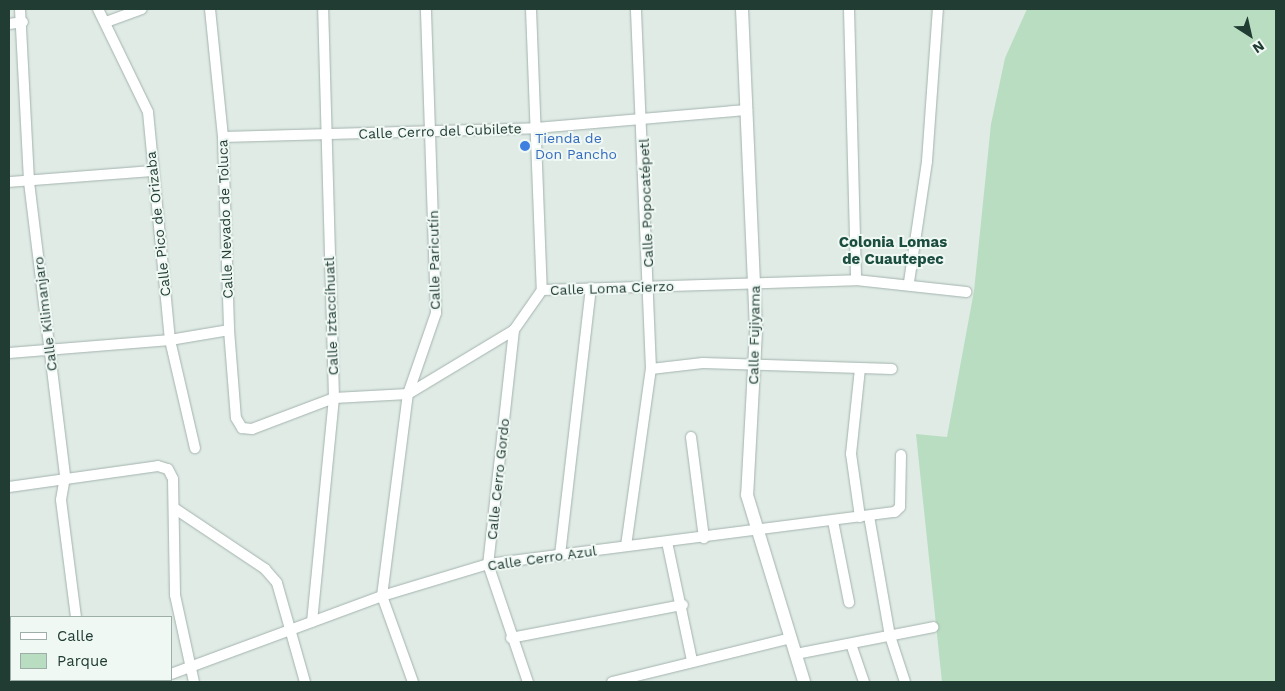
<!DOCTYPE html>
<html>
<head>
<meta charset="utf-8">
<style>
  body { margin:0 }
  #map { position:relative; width:1285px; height:691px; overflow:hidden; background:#e0ebe6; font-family:"Work Sans",sans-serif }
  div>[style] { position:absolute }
  .green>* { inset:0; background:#b8ddc0 }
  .roads { filter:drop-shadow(0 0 1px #a3b3ad) drop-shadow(0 0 1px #a3b3ad) }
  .minor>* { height:10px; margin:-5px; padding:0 5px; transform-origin:5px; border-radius:5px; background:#fff }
  .tertiary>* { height:12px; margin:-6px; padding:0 6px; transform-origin:6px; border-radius:6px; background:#fff }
  .dots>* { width:14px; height:14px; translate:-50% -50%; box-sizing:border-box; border:2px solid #f0f8f4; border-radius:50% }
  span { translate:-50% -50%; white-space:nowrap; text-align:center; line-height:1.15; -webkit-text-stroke:4px #f0f8f4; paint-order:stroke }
  .street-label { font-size:14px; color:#203c33 }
  .shop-label { font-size:14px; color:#366cbe }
  .left { translate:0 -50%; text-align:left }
  .neighbourhood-label { font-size:15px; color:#1c4e40; font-weight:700 }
  .frame { position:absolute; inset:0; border:10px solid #203c33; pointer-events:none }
  .legend { position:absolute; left:10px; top:616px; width:162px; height:65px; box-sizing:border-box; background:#f0f8f4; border:1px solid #9dada7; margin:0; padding:6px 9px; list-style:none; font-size:15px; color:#203c33 }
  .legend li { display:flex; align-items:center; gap:10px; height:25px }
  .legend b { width:25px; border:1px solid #9dada7 }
  .north { position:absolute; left:1225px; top:10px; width:50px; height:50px; -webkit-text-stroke:4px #f0f8f4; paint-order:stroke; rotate:145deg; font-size:14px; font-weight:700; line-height:20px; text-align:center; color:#203c33 }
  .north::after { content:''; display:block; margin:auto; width:18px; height:22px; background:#203c33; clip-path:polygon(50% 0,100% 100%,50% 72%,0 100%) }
</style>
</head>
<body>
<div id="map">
  <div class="green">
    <i style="clip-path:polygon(1027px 9px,1276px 9px,1276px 682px,942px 682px,916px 434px,947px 437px,974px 291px,991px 124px,1005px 58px)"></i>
  </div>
  <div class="roads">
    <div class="minor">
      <i style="left:20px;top:9px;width:173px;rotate:87deg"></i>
      <i style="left:29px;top:182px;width:297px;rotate:83deg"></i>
      <i style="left:65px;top:477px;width:23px;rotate:100deg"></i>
      <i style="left:61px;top:500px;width:118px;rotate:82.7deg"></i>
      <i style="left:98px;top:9px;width:114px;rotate:64.1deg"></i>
      <i style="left:148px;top:112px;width:229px;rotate:84.5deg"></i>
      <i style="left:170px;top:340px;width:111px;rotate:77deg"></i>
      <i style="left:210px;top:9px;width:129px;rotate:84.2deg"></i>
      <i style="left:223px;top:137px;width:193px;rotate:88.2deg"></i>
      <i style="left:229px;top:330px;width:88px;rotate:85.5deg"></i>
      <i style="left:236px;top:418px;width:12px;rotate:59deg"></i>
      <i style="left:242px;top:428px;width:10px;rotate:6deg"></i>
      <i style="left:252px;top:429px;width:88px;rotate:-20.7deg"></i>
      <i style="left:334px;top:398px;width:74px;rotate:-3.1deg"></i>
      <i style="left:408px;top:394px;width:124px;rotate:-31.1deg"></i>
      <i style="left:514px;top:330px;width:49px;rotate:-55deg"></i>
      <i style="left:542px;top:290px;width:314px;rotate:-1.8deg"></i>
      <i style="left:856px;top:280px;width:111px;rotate:6.2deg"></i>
      <i style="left:531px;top:9px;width:281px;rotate:87.8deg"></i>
      <i style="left:849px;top:9px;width:271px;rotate:88.5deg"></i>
      <i style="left:106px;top:22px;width:38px;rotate:-20deg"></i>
      <i style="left:9px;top:24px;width:14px;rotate:-8deg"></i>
      <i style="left:223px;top:137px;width:313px;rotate:-1.6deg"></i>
      <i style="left:536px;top:128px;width:212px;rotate:-4.9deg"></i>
      <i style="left:9px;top:182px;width:142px;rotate:-4.4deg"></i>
      <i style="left:909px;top:282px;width:122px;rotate:-81.5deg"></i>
      <i style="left:927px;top:161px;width:152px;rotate:-85.9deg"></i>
      <i style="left:514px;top:330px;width:235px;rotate:96.3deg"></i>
      <i style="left:488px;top:564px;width:125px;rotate:71.3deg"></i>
      <i style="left:9px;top:353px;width:162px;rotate:-4.6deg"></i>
      <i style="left:170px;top:340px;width:60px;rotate:-9.6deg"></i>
      <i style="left:651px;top:369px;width:52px;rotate:-6.6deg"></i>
      <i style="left:703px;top:363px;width:189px;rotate:1.8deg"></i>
      <i style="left:691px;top:437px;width:102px;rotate:82.7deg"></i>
      <i style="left:9px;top:487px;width:150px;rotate:-8deg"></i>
      <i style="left:158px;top:466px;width:10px;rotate:17deg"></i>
      <i style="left:168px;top:469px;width:11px;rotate:63deg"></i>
      <i style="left:173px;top:479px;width:116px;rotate:89deg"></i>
      <i style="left:175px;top:595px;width:89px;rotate:77.7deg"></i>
      <i style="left:174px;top:508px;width:110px;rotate:33.8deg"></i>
      <i style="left:265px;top:569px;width:18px;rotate:49deg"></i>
      <i style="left:277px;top:583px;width:103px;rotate:74.2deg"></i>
      <i style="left:869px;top:516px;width:122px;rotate:80.1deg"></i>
      <i style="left:890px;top:636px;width:48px;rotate:71.9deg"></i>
      <i style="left:860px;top:517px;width:64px;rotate:-98.1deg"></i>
      <i style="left:851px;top:454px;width:86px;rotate:-84deg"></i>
      <i style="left:833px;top:521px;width:83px;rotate:78.8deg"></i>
      <i style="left:667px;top:542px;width:122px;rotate:78.1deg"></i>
      <i style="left:626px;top:546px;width:179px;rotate:-82deg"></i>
      <i style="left:651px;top:369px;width:360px;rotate:-92.4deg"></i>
      <i style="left:560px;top:555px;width:269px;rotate:-83.4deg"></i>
      <i style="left:312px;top:622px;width:225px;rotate:-84.4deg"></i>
      <i style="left:334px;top:398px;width:389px;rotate:-91.6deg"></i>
      <i style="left:511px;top:638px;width:175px;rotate:-10.9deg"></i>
      <i style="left:851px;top:644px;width:40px;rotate:71.1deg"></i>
      <i style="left:796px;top:654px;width:140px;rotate:-11.1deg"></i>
      <i style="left:171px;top:674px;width:225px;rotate:-20.3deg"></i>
      <i style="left:382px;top:596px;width:111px;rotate:-16.8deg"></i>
      <i style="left:488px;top:564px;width:410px;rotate:-7.3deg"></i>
      <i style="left:895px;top:512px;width:7px;rotate:-45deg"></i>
      <i style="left:900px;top:507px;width:52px;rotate:-88.9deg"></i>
      <i style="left:84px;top:680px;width:2px;rotate:90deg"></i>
      <i style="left:148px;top:682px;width:7px;rotate:-16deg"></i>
      <i style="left:413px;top:682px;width:91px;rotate:-109.8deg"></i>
      <i style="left:382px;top:596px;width:204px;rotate:-82.7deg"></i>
      <i style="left:408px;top:394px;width:86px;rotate:-70.9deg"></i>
      <i style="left:436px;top:313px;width:304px;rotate:-91.9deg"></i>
      <i style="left:612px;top:682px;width:184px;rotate:-13.8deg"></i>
    </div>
    <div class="tertiary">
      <i style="left:742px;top:9px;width:322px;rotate:87.5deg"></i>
      <i style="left:756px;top:331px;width:164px;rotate:93.1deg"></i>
      <i style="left:747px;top:495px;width:195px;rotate:73deg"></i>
    </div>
  </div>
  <div class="dots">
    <i style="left:525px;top:146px;background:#3f7fe0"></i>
  </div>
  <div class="street-label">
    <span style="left:440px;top:131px;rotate:-2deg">Calle Cerro del Cubilete</span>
    <span style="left:646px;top:203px;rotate:-92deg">Calle Popocatépetl</span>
    <span style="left:225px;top:219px;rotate:-92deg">Calle Nevado de Toluca</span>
    <span style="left:158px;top:224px;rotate:-96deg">Calle Pico de Orizaba</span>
    <span style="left:434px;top:260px;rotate:-91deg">Calle Paricutín</span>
    <span style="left:612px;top:288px;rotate:-2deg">Calle Loma Cierzo</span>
    <span style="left:45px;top:314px;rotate:-97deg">Calle Kilimanjaro</span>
    <span style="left:331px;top:316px;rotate:-92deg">Calle Iztaccíhuatl</span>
    <span style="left:754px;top:335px;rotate:-89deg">Calle Fujiyama</span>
    <span style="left:498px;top:479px;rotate:-84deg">Calle Cerro Gordo</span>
    <span style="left:542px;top:558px;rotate:-8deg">Calle Cerro Azul</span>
  </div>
  <div class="shop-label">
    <span class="left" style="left:535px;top:146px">Tienda de<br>Don Pancho</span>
  </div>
  <div class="neighbourhood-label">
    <span style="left:893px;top:251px">Colonia Lomas<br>de Cuautepec</span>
  </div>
  <div class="frame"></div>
  <ul class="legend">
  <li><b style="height:6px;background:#fff"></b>Calle</li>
  <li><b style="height:14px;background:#b8ddc0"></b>Parque</li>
  </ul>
  <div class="north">N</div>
</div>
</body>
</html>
